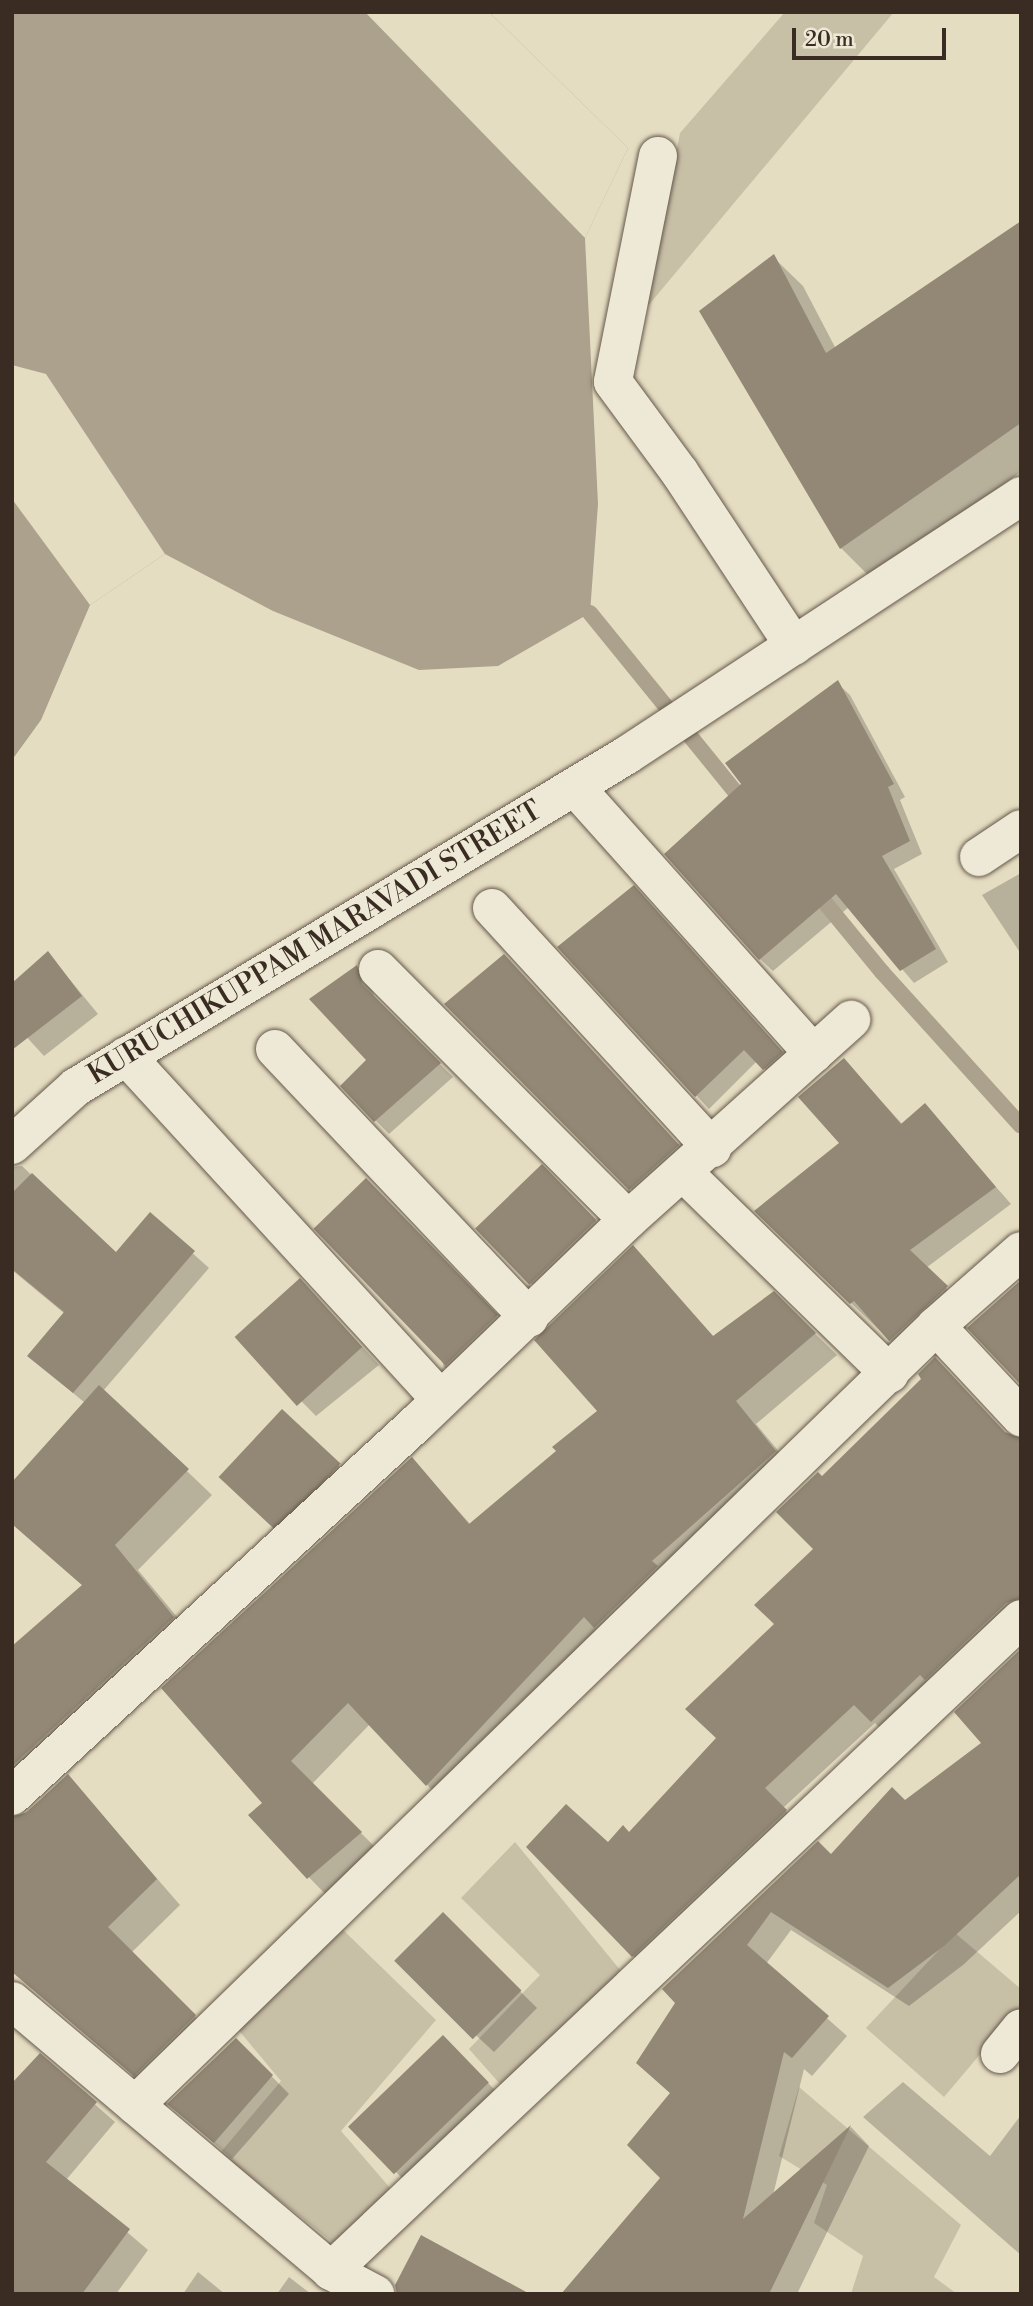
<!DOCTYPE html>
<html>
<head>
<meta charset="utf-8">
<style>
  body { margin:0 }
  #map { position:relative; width:1033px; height:2306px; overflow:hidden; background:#e5ddc2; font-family:"Libre Bodoni",serif }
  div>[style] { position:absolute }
  .green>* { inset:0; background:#c8bfa7 }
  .water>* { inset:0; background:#aba18c }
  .pier>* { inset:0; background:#e5ddc2 }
  .shadow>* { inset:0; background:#0003; transform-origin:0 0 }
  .stream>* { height:16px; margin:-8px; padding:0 8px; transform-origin:8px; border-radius:8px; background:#aba18c }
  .building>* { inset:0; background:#938875; transform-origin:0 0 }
  .roads { filter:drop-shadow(0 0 2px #65584a) drop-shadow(0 0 2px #65584a) }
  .street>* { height:38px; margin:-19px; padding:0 19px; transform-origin:19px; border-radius:19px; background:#eee9d7 }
  .secondary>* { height:38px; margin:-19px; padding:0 19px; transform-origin:19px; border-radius:19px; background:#eee9d7 }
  span { translate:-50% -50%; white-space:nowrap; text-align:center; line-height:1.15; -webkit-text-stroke:5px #eee9d7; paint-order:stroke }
  .street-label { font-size:28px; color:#3a2c22 }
  .frame { position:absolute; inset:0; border:14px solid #3a2c22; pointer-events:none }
  .scale { position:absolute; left:792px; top:28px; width:154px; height:32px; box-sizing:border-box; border:4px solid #3a2c22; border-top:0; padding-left:9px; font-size:21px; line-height:24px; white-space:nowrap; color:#3a2c22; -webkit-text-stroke:5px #eee9d7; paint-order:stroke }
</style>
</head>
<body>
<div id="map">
  <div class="green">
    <i style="clip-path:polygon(785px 12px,894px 12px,647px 307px,680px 133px)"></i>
    <i style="clip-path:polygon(515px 1842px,626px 1977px,508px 2093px,469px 2049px,540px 1975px,461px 1898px)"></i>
    <i style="clip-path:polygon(340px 1927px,436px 2020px,341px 2131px,391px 2189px,335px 2244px,220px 2153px,281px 2081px,236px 2027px)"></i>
    <i style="clip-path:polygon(955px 1933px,1021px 1989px,1021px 2006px,944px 2097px,866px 2028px)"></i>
    <i style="clip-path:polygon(799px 2087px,961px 2225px,934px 2277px,957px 2294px,851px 2294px,863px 2256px,814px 2223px,827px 2185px,779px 2156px)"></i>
  </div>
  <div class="water">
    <i style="clip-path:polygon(12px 12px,489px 12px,628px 148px,585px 238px,598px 504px,590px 613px,498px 666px,419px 670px,273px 611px,165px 554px,90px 605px,41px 720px,12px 760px)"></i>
  </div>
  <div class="pier">
    <i style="clip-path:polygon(365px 12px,489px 12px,628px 148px,585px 238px)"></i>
    <i style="clip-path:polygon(12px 365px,46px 374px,165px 554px,90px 605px,12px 499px)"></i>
  </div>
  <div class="shadow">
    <i style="clip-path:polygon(1021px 223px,1021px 472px,871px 578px,841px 548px,701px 311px,773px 257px,803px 286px,836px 349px)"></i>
    <i style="clip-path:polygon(837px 683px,850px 695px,905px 797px,900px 800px,922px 854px,894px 869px,948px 962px,914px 983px,849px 907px,773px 971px,760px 959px,743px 784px)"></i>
    <i style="clip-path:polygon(1021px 873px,1021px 954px,982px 895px)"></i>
    <i style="clip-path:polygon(646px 900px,794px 1065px,777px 1081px,757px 1061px,709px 1109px,560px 947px)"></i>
    <i style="clip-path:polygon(48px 953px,98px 1014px,44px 1056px,12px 1021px)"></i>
    <i style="clip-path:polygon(357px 968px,370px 981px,375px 1000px,453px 1077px,389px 1134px,342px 1086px,368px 1060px)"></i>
    <i style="clip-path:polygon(517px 969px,691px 1158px,643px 1201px,446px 1004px)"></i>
    <i style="clip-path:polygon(844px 1060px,903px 1125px,925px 1106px,1011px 1204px,926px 1268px,963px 1305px,907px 1357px,756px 1211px,841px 1143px)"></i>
    <i style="clip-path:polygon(22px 1166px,116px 1255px,150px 1215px,209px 1268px,103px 1391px,212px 1495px,138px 1570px,198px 1642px,21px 1805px,16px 1821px,68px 1776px,180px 1905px,132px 1952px,219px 2041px,160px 2099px,12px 1971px,12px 1649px,83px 1586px,12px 1524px,85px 1403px,29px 1356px,65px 1314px,12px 1270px,12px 1167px)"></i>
    <i style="left:542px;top:1167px;width:100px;height:90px;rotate:45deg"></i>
    <i style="clip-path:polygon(390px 1204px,520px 1341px,468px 1391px,444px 1367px)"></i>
    <i style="clip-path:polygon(633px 1248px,714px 1337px,774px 1294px,837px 1355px,756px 1424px,797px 1473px,448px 1807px,370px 1724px,312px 1784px,382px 1854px,330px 1899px,250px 1816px,265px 1803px,412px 1459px,471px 1525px,559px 1451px,599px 1411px)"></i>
    <i style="clip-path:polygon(317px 1298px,379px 1365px,316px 1416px,238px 1337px)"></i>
    <i style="clip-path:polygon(282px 1411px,356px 1482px,290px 1543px,234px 1490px)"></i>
    <i style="clip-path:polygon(1006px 1434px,1021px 1441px,1021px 1630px,892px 1740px,875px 1723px,783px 1808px,805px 1830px,652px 1975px,633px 1956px,608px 1845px,630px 1834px,718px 1738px,816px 1549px,822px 1478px)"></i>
    <i style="clip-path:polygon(1021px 1649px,1021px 1911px,963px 1965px,909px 2006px,791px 1930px,766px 1964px,847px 2036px,812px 2076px,804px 2069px,773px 2195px,851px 2127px,869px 2146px,797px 2294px,563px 2294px,662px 2178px,671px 2094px,658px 2082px,677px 2003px,664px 1989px,984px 1743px,956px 1712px)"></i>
    <i style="clip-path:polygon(443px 1915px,537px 2008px,494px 2052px,416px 1980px)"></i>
    <i style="left:443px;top:2038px;width:88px;height:128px;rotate:45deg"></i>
    <i style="clip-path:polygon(236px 2040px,289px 2094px,232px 2159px,170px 2104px)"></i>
    <i style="clip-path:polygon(40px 2056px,115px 2122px,66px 2180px,148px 2250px,116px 2294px,12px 2294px)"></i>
    <i style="clip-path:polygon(903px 2082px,990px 2156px,1021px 2115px,1021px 2255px,863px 2117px)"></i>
    <i style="clip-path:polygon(198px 2272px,225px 2294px,183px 2294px)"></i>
    <i style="clip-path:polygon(289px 2277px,311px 2294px,277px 2294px)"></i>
  </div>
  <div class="stream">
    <i style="left:590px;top:613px;width:247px;rotate:50.9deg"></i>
    <i style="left:813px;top:888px;width:109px;rotate:50.6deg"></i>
    <i style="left:882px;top:972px;width:207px;rotate:47.9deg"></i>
  </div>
  <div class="building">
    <i style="clip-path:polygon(1021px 221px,1021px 423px,840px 549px,699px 311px,774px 254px,826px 353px)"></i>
    <i style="clip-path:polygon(838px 680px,894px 784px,888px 787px,910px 841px,882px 856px,936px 949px,900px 971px,836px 894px,759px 960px,664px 854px,741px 784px,725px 763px)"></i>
    <i style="clip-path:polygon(634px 885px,783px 1052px,763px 1070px,744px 1050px,695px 1097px,557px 947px)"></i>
    <i style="clip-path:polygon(48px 951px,82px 996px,12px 1050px,12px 983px)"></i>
    <i style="clip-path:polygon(504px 954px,679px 1145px,629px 1190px,444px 1004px)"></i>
    <i style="clip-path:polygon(357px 965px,362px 984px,441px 1063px,374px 1122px,340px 1086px,366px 1060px,309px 999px)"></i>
    <i style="clip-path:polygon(844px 1058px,901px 1124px,925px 1103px,996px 1187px,910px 1250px,948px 1286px,889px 1341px,854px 1301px,850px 1304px,754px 1211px,839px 1143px,798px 1097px)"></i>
    <i style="left:542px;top:1164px;width:78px;height:93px;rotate:46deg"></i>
    <i style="clip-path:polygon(32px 1173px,116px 1252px,150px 1212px,195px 1251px,73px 1393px,27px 1356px,64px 1312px,12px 1269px,12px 1193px)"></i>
    <i style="left:366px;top:1178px;width:190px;height:73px;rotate:46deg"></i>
    <i style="clip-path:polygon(633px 1245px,713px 1336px,774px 1291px,816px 1333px,736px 1401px,776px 1451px,652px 1561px,658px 1566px,594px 1628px,584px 1617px,426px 1786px,348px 1703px,291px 1761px,362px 1832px,307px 1879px,248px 1815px,262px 1803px,161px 1688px,412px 1457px,469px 1524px,556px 1451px,552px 1447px,597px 1411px,534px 1340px)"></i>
    <i style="left:300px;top:1278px;width:93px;height:88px;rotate:48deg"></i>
    <i style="clip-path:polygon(1021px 1280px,1021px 1385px,967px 1328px)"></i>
    <i style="clip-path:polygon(935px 1357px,1005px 1432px,1021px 1438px,1021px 1598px,1006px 1603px,925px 1680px,920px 1675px,871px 1722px,854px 1705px,765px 1788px,787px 1810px,632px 1957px,526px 1847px,566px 1804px,608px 1842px,623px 1825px,629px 1832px,716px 1738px,685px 1709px,774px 1624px,754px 1605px,813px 1549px,776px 1512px,818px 1472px,822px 1476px,921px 1379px,918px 1374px)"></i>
    <i style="clip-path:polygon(99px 1385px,189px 1469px,115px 1545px,174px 1617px,12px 1766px,12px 1646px,82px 1585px,12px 1524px,12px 1482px)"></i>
    <i style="left:282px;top:1409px;width:80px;height:93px;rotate:43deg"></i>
    <i style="clip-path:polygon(1021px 1649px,1021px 1874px,944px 1946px,888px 1988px,771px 1912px,747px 1945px,829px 2016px,792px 2058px,784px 2052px,743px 2219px,851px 2125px,769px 2294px,561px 2294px,660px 2178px,627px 2145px,670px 2093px,636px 2063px,675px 2003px,662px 1989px,818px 1841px,831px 1854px,892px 1787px,905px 1800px,981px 1743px,954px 1712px)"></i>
    <i style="clip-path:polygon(68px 1774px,157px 1879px,108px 1927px,196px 2015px,134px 2076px,12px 1972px,12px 1817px,27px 1812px)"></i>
    <i style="left:443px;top:1912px;width:111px;height:69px;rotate:45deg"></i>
    <i style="left:443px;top:2035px;width:66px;height:132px;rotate:46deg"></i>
    <i style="clip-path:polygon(236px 2038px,273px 2075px,214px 2143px,167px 2104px)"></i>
    <i style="clip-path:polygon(40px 2053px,97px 2102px,46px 2162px,130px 2229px,82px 2294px,12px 2294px,12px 2083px)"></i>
    <i style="clip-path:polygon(421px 2235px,530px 2294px,397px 2294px,395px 2285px)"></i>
  </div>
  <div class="roads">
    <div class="street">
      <i style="left:658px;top:156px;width:230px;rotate:101.3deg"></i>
      <i style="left:613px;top:382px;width:113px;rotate:53.6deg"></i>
      <i style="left:680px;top:473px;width:207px;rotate:56.6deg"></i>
      <i style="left:575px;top:787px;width:358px;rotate:48.2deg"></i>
      <i style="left:979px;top:857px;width:50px;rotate:-33.7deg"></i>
      <i style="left:492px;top:908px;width:326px;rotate:47.5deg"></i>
      <i style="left:378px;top:969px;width:354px;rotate:45.1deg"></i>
      <i style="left:275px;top:1049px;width:370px;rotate:46.6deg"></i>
      <i style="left:126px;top:1056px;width:466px;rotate:47.5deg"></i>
      <i style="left:685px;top:1174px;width:286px;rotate:44.3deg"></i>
      <i style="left:936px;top:1326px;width:125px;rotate:47deg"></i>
      <i style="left:12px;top:1796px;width:553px;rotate:-42.66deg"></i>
      <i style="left:419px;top:1421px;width:290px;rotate:-43.9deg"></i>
      <i style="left:628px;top:1220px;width:300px;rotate:-41.9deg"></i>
      <i style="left:12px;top:2001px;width:418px;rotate:40.2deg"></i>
      <i style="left:331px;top:2271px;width:949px;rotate:-43.38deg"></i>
      <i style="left:1000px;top:2054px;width:33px;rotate:-51deg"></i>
      <i style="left:135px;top:2105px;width:1117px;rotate:-44.2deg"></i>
      <i style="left:936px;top:1326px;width:113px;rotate:-41.4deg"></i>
      <i style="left:331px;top:2271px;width:50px;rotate:27.6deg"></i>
    </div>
    <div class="secondary">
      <i style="left:12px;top:1145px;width:86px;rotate:-42.2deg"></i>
      <i style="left:76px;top:1087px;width:643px;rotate:-31.07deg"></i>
      <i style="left:627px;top:755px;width:472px;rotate:-33.3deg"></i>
    </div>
  </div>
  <div class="street-label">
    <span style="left:315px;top:943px;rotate:-31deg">KURUCHIKUPPAM MARAVADI STREET</span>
  </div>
  <div class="frame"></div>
  <div class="scale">20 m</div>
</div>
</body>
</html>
